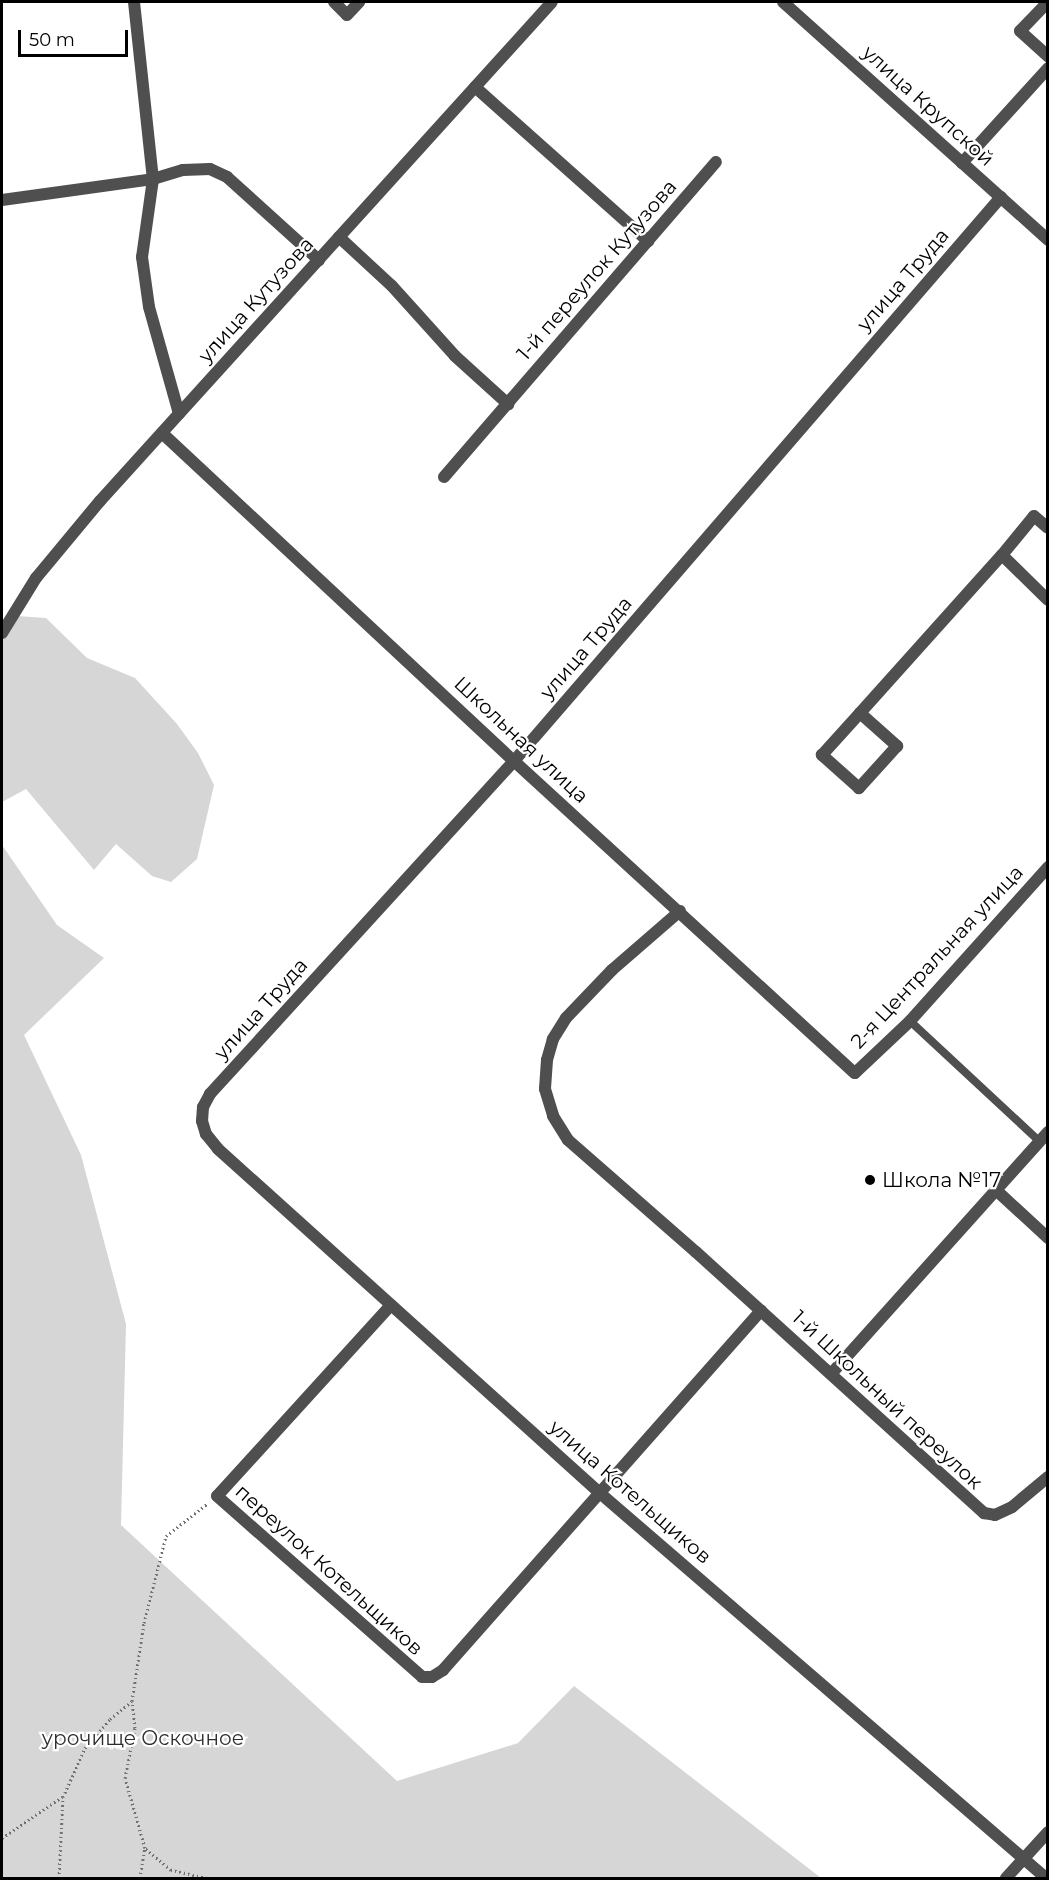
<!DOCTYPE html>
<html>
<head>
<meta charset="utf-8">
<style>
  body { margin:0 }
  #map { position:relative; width:1049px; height:1880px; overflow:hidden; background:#fff; font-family:Montserrat,sans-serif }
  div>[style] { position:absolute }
  .green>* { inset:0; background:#d6d6d6 }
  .path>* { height:3px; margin-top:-1.5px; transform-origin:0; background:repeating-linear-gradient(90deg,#717171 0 1.5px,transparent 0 4.5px) }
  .service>* { height:8px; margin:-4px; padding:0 4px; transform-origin:4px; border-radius:4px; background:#4f4f4f }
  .minor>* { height:12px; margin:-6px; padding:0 6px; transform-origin:6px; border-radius:6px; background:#4f4f4f }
  .dots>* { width:16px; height:16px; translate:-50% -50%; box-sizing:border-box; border:3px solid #fff; border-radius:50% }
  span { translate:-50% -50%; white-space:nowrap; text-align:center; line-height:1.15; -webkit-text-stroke:4.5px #fff; paint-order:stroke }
  .street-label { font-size:20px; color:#000 }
  .poi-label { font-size:20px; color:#000 }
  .left { translate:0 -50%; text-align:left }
  .park-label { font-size:20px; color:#2d2d2d }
  .frame { position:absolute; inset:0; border:3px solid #000; pointer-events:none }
  .scale { position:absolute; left:18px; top:30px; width:110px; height:27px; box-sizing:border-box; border:3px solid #000; border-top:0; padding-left:8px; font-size:18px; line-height:21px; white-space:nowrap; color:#000; -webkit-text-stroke:4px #fff; paint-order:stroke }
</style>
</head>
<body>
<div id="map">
  <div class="green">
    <i style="clip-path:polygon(17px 616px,46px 618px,87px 658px,135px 678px,177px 724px,198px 753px,214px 785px,197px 859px,171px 882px,152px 876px,116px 844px,94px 870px,26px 789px,2px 802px,2px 638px)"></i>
    <i style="clip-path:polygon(2px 845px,57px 925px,104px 958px,24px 1035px,81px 1155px,126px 1324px,121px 1525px,397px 1781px,518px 1743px,574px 1686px,821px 1878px,2px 1878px)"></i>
  </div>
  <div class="path">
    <i style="left:2px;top:1838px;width:73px;rotate:-34.3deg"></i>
    <i style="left:59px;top:1878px;width:81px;rotate:-87.2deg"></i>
    <i style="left:63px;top:1797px;width:54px;rotate:-65.8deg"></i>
    <i style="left:85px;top:1748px;width:38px;rotate:-49deg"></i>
    <i style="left:110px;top:1719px;width:28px;rotate:-39deg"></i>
    <i style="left:140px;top:1878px;width:30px;rotate:-81deg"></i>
    <i style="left:207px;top:1878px;width:37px;rotate:-167deg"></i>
    <i style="left:171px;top:1870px;width:34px;rotate:-140deg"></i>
    <i style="left:145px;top:1848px;width:73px;rotate:-105.9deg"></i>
    <i style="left:125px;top:1778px;width:51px;rotate:-78.7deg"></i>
    <i style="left:135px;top:1728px;width:27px;rotate:-96deg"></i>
    <i style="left:132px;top:1701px;width:79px;rotate:-81.3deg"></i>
    <i style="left:144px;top:1623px;width:90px;rotate:-75.8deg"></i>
    <i style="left:166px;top:1536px;width:52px;rotate:-38deg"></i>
  </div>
  <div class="service">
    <i style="left:910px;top:1021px;width:176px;rotate:42.9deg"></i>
  </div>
  <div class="minor">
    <i style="left:134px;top:2px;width:178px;rotate:83.9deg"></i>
    <i style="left:153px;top:179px;width:79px;rotate:98deg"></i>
    <i style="left:142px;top:257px;width:50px;rotate:82deg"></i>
    <i style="left:149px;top:307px;width:111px;rotate:74.3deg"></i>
    <i style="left:334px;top:2px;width:18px;rotate:45deg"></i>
    <i style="left:347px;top:15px;width:18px;rotate:-47deg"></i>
    <i style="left:783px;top:2px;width:356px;rotate:41.9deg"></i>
    <i style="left:1048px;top:2px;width:40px;rotate:134deg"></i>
    <i style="left:1020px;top:31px;width:38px;rotate:42deg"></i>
    <i style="left:475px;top:87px;width:232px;rotate:41.7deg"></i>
    <i style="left:962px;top:163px;width:128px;rotate:-47.8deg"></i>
    <i style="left:1001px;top:197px;width:745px;rotate:130.81deg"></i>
    <i style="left:514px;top:761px;width:451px;rotate:132.4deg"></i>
    <i style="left:210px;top:1094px;width:15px;rotate:118deg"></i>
    <i style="left:203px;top:1107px;width:14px;rotate:94deg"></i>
    <i style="left:202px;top:1121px;width:14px;rotate:73deg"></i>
    <i style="left:206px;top:1134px;width:19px;rotate:51deg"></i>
    <i style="left:218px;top:1149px;width:515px;rotate:42.01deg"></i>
    <i style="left:601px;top:1494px;width:588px;rotate:40.79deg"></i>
    <i style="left:2px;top:200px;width:152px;rotate:-7.9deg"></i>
    <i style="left:153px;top:179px;width:31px;rotate:-17deg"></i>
    <i style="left:183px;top:170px;width:27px;rotate:-2deg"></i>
    <i style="left:210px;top:169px;width:19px;rotate:25deg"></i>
    <i style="left:227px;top:177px;width:124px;rotate:42.1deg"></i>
    <i style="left:339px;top:237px;width:72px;rotate:42.8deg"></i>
    <i style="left:392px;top:286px;width:94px;rotate:48deg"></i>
    <i style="left:455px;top:356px;width:72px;rotate:42.2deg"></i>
    <i style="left:162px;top:433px;width:481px;rotate:43deg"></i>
    <i style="left:514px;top:761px;width:462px;rotate:42.5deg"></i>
    <i style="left:855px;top:1073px;width:76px;rotate:-43.4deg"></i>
    <i style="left:910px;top:1021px;width:207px;rotate:-48.1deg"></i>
    <i style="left:444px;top:477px;width:416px;rotate:-49.2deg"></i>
    <i style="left:1002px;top:555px;width:64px;rotate:44.4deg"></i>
    <i style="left:2px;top:633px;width:65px;rotate:-58.3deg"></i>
    <i style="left:36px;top:578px;width:100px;rotate:-50.3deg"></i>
    <i style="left:100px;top:501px;width:673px;rotate:-47.83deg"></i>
    <i style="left:860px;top:713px;width:50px;rotate:41.7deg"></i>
    <i style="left:897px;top:746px;width:57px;rotate:132.1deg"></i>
    <i style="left:859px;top:788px;width:50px;rotate:-138.3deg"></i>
    <i style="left:822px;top:755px;width:57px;rotate:-47.9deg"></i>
    <i style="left:860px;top:713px;width:212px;rotate:-48.1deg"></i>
    <i style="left:1002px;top:555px;width:50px;rotate:-50.6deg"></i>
    <i style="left:1034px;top:516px;width:18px;rotate:41deg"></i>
    <i style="left:680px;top:911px;width:90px;rotate:139.1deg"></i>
    <i style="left:612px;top:970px;width:66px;rotate:133.8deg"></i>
    <i style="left:566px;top:1018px;width:25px;rotate:122deg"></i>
    <i style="left:553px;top:1039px;width:22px;rotate:106deg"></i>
    <i style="left:547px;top:1060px;width:29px;rotate:94deg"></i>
    <i style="left:545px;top:1089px;width:28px;rotate:73deg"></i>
    <i style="left:553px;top:1116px;width:28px;rotate:58deg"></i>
    <i style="left:568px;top:1140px;width:170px;rotate:41.2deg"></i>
    <i style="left:696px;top:1252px;width:389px;rotate:42.2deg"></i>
    <i style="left:984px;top:1513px;width:11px;rotate:10deg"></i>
    <i style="left:995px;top:1515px;width:19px;rotate:-25deg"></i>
    <i style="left:1012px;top:1507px;width:47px;rotate:-39.8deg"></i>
    <i style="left:996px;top:1190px;width:71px;rotate:42.7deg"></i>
    <i style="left:391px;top:1305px;width:258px;rotate:132.3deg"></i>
    <i style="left:217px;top:1496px;width:273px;rotate:41.4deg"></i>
    <i style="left:422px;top:1677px;width:10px"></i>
    <i style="left:432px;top:1677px;width:13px;rotate:-32deg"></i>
    <i style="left:443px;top:1670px;width:480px;rotate:-48.5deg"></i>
    <i style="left:831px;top:1374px;width:325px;rotate:-48.1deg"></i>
    <i style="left:1006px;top:1878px;width:62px;rotate:-47.6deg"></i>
  </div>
  <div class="dots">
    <i style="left:870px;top:1180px;background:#000"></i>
  </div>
  <div class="street-label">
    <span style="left:928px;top:106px;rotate:42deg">улица Крупской</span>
    <span style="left:597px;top:270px;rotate:-49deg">1-й переулок Кутузова</span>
    <span style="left:903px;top:280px;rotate:-49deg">улица Труда</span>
    <span style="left:256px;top:300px;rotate:-48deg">улица Кутузова</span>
    <span style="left:586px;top:648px;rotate:-49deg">улица Труда</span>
    <span style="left:521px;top:740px;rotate:43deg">Школьная улица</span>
    <span style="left:937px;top:957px;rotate:-47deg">2-я Центральная улица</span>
    <span style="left:261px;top:1009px;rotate:-48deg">улица Труда</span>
    <span style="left:887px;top:1400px;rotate:43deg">1-й Школьный переулок</span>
    <span style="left:630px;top:1492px;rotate:41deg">улица Котельщиков</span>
    <span style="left:329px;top:1570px;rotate:42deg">переулок Котельщиков</span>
  </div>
  <div class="poi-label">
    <span class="left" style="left:882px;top:1180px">Школа №17</span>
  </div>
  <div class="park-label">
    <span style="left:143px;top:1738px">урочище Оскочное</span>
  </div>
  <div class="frame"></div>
  <div class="scale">50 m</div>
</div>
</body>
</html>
